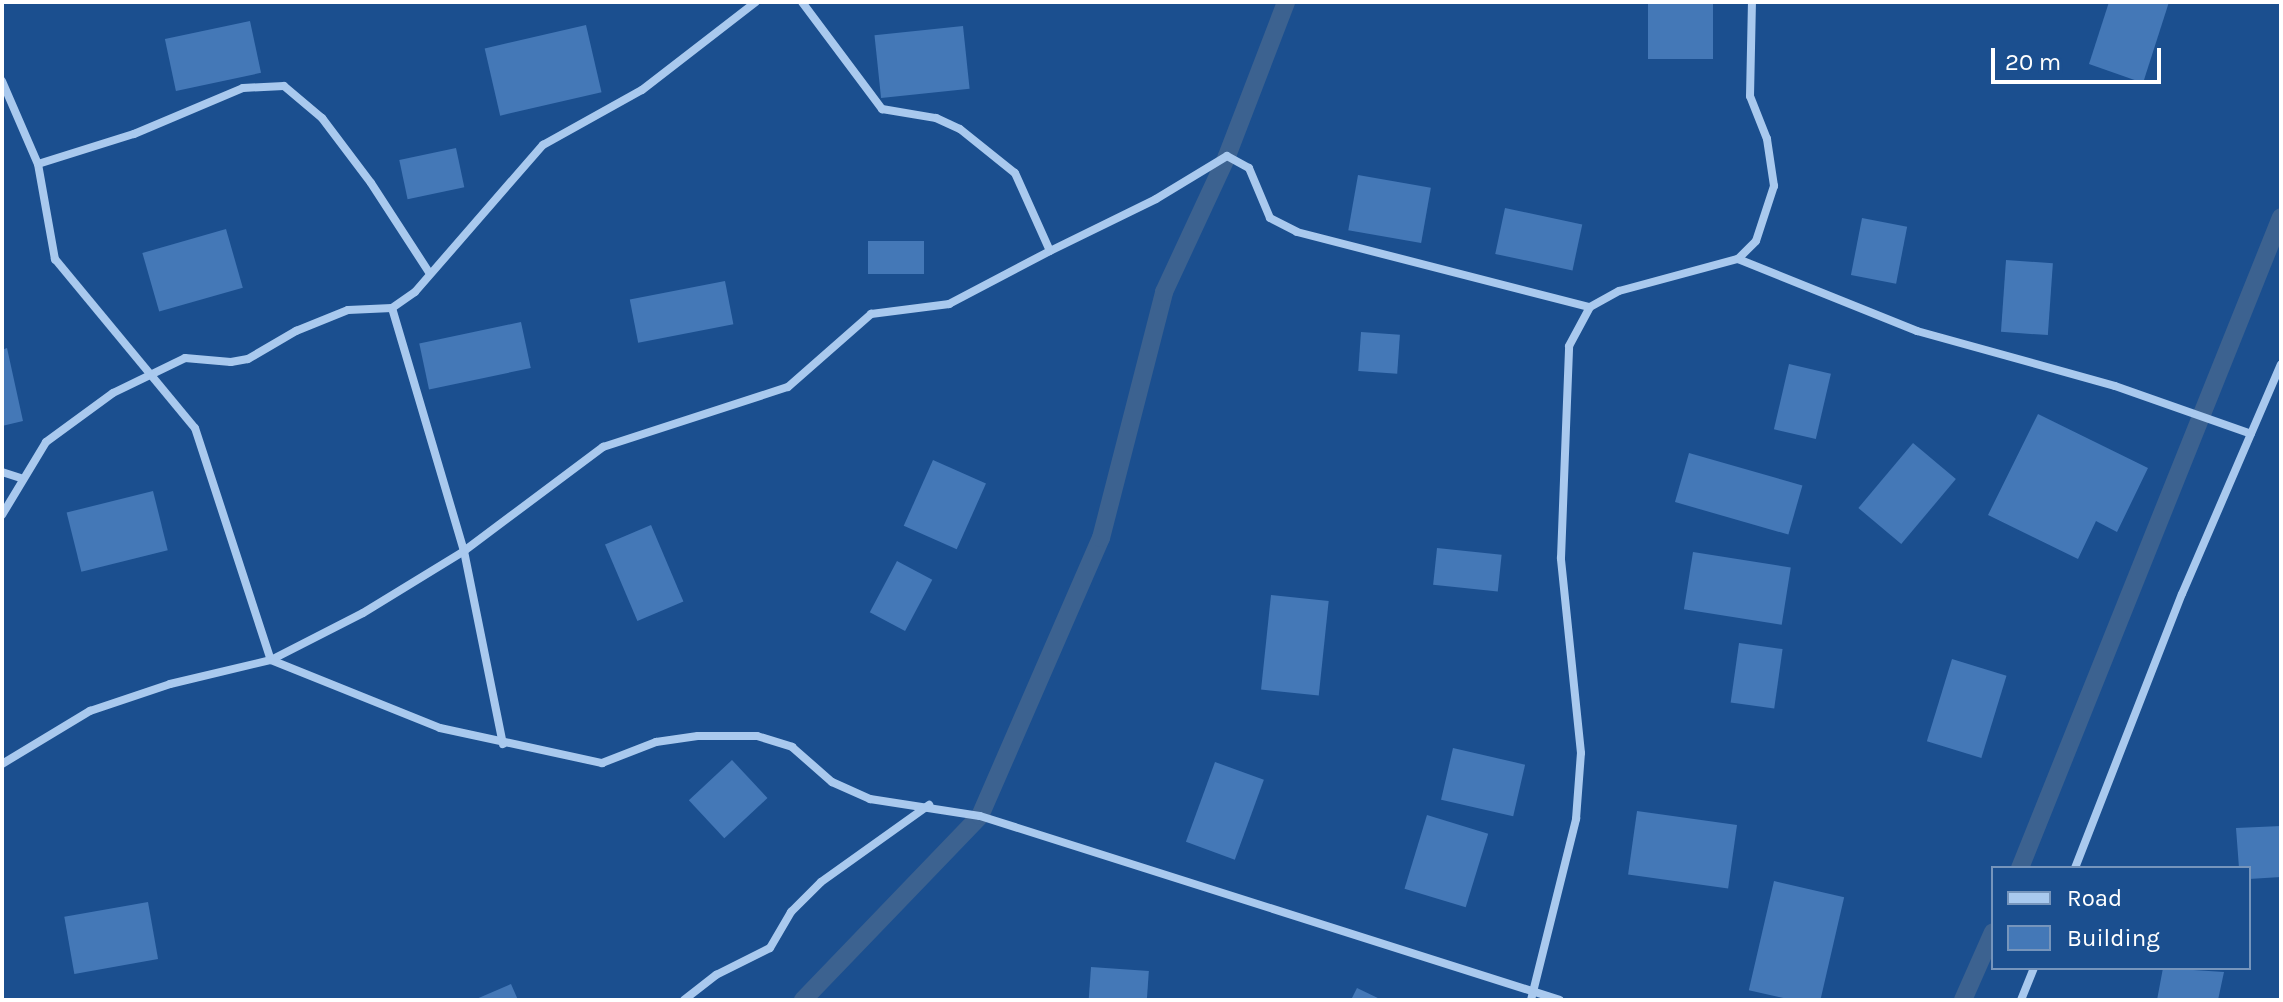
<!DOCTYPE html>
<html>
<head>
<meta charset="utf-8">
<style>
  body { margin:0 }
  #map { position:relative; width:2283px; height:1002px; overflow:hidden; background:#1b4f8f; font-family:Karla,sans-serif }
  div>[style] { position:absolute }
  .stream>* { height:18px; margin:-9px; padding:0 9px; transform-origin:9px; border-radius:9px; background:#3c6290 }
  .building>* { inset:0; background:#4478b7; transform-origin:0 0 }
  .street>* { height:8px; margin:-4px; padding:0 4px; transform-origin:4px; border-radius:4px; background:#a9c9ee }
  span { translate:-50% -50%; white-space:nowrap; text-align:center; line-height:1.15; -webkit-text-stroke:8px #1b4f8f; paint-order:stroke }
  .frame { position:absolute; inset:0; border:4px solid #fff; pointer-events:none }
  .legend { position:absolute; left:1991px; top:866px; width:260px; height:104px; box-sizing:border-box; background:#1b4f8f; border:2px solid #7695bc; margin:0; padding:10px 14px; list-style:none; font-size:24px; color:#fff }
  .legend li { display:flex; align-items:center; gap:16px; height:40px }
  .legend b { width:40px; border:2px solid #7695bc }
  .scale { position:absolute; left:1991px; top:48px; width:170px; height:36px; box-sizing:border-box; border:4px solid #fff; border-top:0; padding-left:10px; font-size:24px; line-height:28px; white-space:nowrap; color:#fff; -webkit-text-stroke:6px #1b4f8f; paint-order:stroke }
</style>
</head>
<body>
<div id="map">
  <div class="stream">
    <i style="left:2020px;top:868px;width:701px;rotate:-68.15deg"></i>
    <i style="left:803px;top:1000px;width:255px;rotate:-46.1deg"></i>
    <i style="left:980px;top:816px;width:303px;rotate:-66.5deg"></i>
    <i style="left:1101px;top:538px;width:254px;rotate:-75.6deg"></i>
    <i style="left:1164px;top:292px;width:150px;rotate:-65.1deg"></i>
    <i style="left:1227px;top:156px;width:165px;rotate:-69deg"></i>
    <i style="left:1963px;top:1000px;width:74px;rotate:-66.2deg"></i>
  </div>
  <div class="building">
    <i style="left:1648px;top:2px;width:65px;height:57px"></i>
    <i style="clip-path:polygon(2109px 2px,2169px 2px,2143px 83px,2089px 64px)"></i>
    <i style="left:250px;top:21px;width:53px;height:87px;rotate:78deg"></i>
    <i style="left:586px;top:25px;width:69px;height:104px;rotate:77deg"></i>
    <i style="left:963px;top:26px;width:63px;height:89px;rotate:84deg"></i>
    <i style="left:456px;top:148px;width:40px;height:58px;rotate:78deg"></i>
    <i style="left:1358px;top:175px;width:74px;height:56px;rotate:10deg"></i>
    <i style="left:1505px;top:208px;width:79px;height:47px;rotate:12deg"></i>
    <i style="left:1862px;top:218px;width:46px;height:58px;rotate:11deg"></i>
    <i style="left:226px;top:229px;width:61px;height:87px;rotate:74deg"></i>
    <i style="left:868px;top:241px;width:56px;height:33px"></i>
    <i style="left:2006px;top:260px;width:47px;height:72px;rotate:4deg"></i>
    <i style="left:725px;top:281px;width:44px;height:97px;rotate:79deg"></i>
    <i style="left:521px;top:322px;width:47px;height:104px;rotate:78deg"></i>
    <i style="left:1361px;top:332px;width:39px;height:39px;rotate:4deg"></i>
    <i style="clip-path:polygon(7px 348px,23px 421px,2px 426px,2px 350px)"></i>
    <i style="left:1789px;top:364px;width:43px;height:67px;rotate:13deg"></i>
    <i style="clip-path:polygon(2038px 414px,2148px 468px,2117px 532px,2096px 521px,2078px 559px,1988px 515px)"></i>
    <i style="left:1913px;top:443px;width:56px;height:85px;rotate:40deg"></i>
    <i style="left:1689px;top:453px;width:118px;height:51px;rotate:16deg"></i>
    <i style="left:933px;top:460px;width:58px;height:72px;rotate:24deg"></i>
    <i style="left:153px;top:491px;width:61px;height:89px;rotate:76deg"></i>
    <i style="left:651px;top:525px;width:83px;height:50px;rotate:67deg"></i>
    <i style="left:1437px;top:548px;width:65px;height:37px;rotate:6deg"></i>
    <i style="left:1693px;top:552px;width:99px;height:58px;rotate:9deg"></i>
    <i style="left:897px;top:561px;width:40px;height:58px;rotate:28deg"></i>
    <i style="left:1271px;top:595px;width:58px;height:95px;rotate:6deg"></i>
    <i style="left:1739px;top:643px;width:44px;height:60px;rotate:8deg"></i>
    <i style="left:1952px;top:659px;width:57px;height:86px;rotate:17deg"></i>
    <i style="left:1453px;top:748px;width:74px;height:53px;rotate:13deg"></i>
    <i style="left:732px;top:760px;width:52px;height:59px;rotate:47deg"></i>
    <i style="left:1215px;top:762px;width:52px;height:85px;rotate:20deg"></i>
    <i style="left:1637px;top:811px;width:101px;height:64px;rotate:8deg"></i>
    <i style="left:1427px;top:815px;width:64px;height:77px;rotate:17deg"></i>
    <i style="clip-path:polygon(2281px 826px,2281px 877px,2249px 879px,2249px 868px,2239px 868px,2236px 828px)"></i>
    <i style="left:1774px;top:881px;width:72px;height:112px;rotate:13deg"></i>
    <i style="left:148px;top:902px;width:58px;height:85px;rotate:80deg"></i>
    <i style="left:1091px;top:967px;width:58px;height:33px;rotate:4deg"></i>
    <i style="clip-path:polygon(2163px 968px,2224px 972px,2218px 1000px,2157px 1000px)"></i>
    <i style="clip-path:polygon(511px 984px,518px 1000px,474px 1000px)"></i>
    <i style="clip-path:polygon(1357px 988px,1382px 1000px,1351px 1000px)"></i>
  </div>
  <div class="street">
    <i style="left:802px;top:2px;width:134px;rotate:53.2deg"></i>
    <i style="left:882px;top:109px;width:55px;rotate:9.5deg"></i>
    <i style="left:936px;top:118px;width:26px;rotate:25deg"></i>
    <i style="left:960px;top:129px;width:70px;rotate:38.7deg"></i>
    <i style="left:1015px;top:173px;width:85px;rotate:65.8deg"></i>
    <i style="left:1050px;top:251px;width:118px;rotate:-26.1deg"></i>
    <i style="left:1156px;top:199px;width:83px;rotate:-31.2deg"></i>
    <i style="left:1227px;top:156px;width:25px;rotate:29deg"></i>
    <i style="left:1249px;top:168px;width:54px;rotate:67.2deg"></i>
    <i style="left:1270px;top:218px;width:30px;rotate:27deg"></i>
    <i style="left:1297px;top:232px;width:302px;rotate:14.4deg"></i>
    <i style="left:2px;top:81px;width:90px;rotate:66.6deg"></i>
    <i style="left:38px;top:164px;width:97px;rotate:79.9deg"></i>
    <i style="left:55px;top:259px;width:219px;rotate:50.4deg"></i>
    <i style="left:195px;top:428px;width:244px;rotate:71.9deg"></i>
    <i style="left:271px;top:660px;width:182px;rotate:21.9deg"></i>
    <i style="left:440px;top:728px;width:166px;rotate:12.2deg"></i>
    <i style="left:602px;top:763px;width:58px;rotate:-21.3deg"></i>
    <i style="left:656px;top:742px;width:42px;rotate:-8.1deg"></i>
    <i style="left:698px;top:736px;width:59px"></i>
    <i style="left:757px;top:736px;width:37px;rotate:17deg"></i>
    <i style="left:792px;top:747px;width:53px;rotate:41.2deg"></i>
    <i style="left:832px;top:782px;width:42px;rotate:24.1deg"></i>
    <i style="left:870px;top:799px;width:111px;rotate:8.8deg"></i>
    <i style="left:980px;top:816px;width:608px;rotate:17.6deg"></i>
    <i style="left:38px;top:164px;width:101px;rotate:-17.4deg"></i>
    <i style="left:134px;top:134px;width:118px;rotate:-22.9deg"></i>
    <i style="left:243px;top:88px;width:41px;rotate:-2.8deg"></i>
    <i style="left:284px;top:86px;width:50px;rotate:40.1deg"></i>
    <i style="left:322px;top:118px;width:81px;rotate:53deg"></i>
    <i style="left:371px;top:183px;width:108px;rotate:57deg"></i>
    <i style="left:1738px;top:259px;width:193px;rotate:21.9deg"></i>
    <i style="left:1917px;top:331px;width:205px;rotate:15.5deg"></i>
    <i style="left:2115px;top:386px;width:144px;rotate:19.4deg"></i>
    <i style="left:392px;top:308px;width:253px;rotate:73.5deg"></i>
    <i style="left:464px;top:551px;width:197px;rotate:78.6deg"></i>
    <i style="left:2px;top:472px;width:22px;rotate:18deg"></i>
    <i style="left:2px;top:515px;width:85px;rotate:-58.9deg"></i>
    <i style="left:46px;top:442px;width:83px;rotate:-36.2deg"></i>
    <i style="left:113px;top:393px;width:80px;rotate:-25.9deg"></i>
    <i style="left:185px;top:358px;width:46px;rotate:5deg"></i>
    <i style="left:231px;top:362px;width:17px;rotate:-10deg"></i>
    <i style="left:248px;top:359px;width:56px;rotate:-30.3deg"></i>
    <i style="left:296px;top:331px;width:56px;rotate:-22deg"></i>
    <i style="left:348px;top:310px;width:44px;rotate:-2.6deg"></i>
    <i style="left:392px;top:308px;width:28px;rotate:-35deg"></i>
    <i style="left:415px;top:292px;width:195px;rotate:-49deg"></i>
    <i style="left:543px;top:145px;width:113px;rotate:-29.1deg"></i>
    <i style="left:642px;top:90px;width:144px;rotate:-37.7deg"></i>
    <i style="left:2px;top:764px;width:103px;rotate:-31.1deg"></i>
    <i style="left:90px;top:711px;width:84px;rotate:-18.6deg"></i>
    <i style="left:170px;top:684px;width:104px;rotate:-13.4deg"></i>
    <i style="left:271px;top:660px;width:103px;rotate:-27.1deg"></i>
    <i style="left:363px;top:613px;width:119px;rotate:-31.5deg"></i>
    <i style="left:464px;top:551px;width:174px;rotate:-36.8deg"></i>
    <i style="left:603px;top:447px;width:194px;rotate:-18deg"></i>
    <i style="left:788px;top:387px;width:111px;rotate:-41.3deg"></i>
    <i style="left:871px;top:314px;width:79px;rotate:-7.3deg"></i>
    <i style="left:949px;top:304px;width:114px;rotate:-27.7deg"></i>
    <i style="left:2075px;top:868px;width:294px;rotate:-68.7deg"></i>
    <i style="left:2182px;top:594px;width:250px;rotate:-66.7deg"></i>
    <i style="left:684px;top:1000px;width:41px;rotate:-38deg"></i>
    <i style="left:716px;top:975px;width:60px;rotate:-26.6deg"></i>
    <i style="left:770px;top:948px;width:42px;rotate:-59.7deg"></i>
    <i style="left:791px;top:912px;width:42px;rotate:-45deg"></i>
    <i style="left:821px;top:882px;width:133px;rotate:-35.5deg"></i>
    <i style="left:1531px;top:1000px;width:187px;rotate:-76deg"></i>
    <i style="left:1576px;top:819px;width:66px;rotate:-85.7deg"></i>
    <i style="left:1581px;top:753px;width:196px;rotate:-95.9deg"></i>
    <i style="left:1561px;top:558px;width:212px;rotate:-87.8deg"></i>
    <i style="left:1569px;top:346px;width:44px;rotate:-61.7deg"></i>
    <i style="left:1590px;top:307px;width:33px;rotate:-29deg"></i>
    <i style="left:1619px;top:291px;width:123px;rotate:-15.1deg"></i>
    <i style="left:1738px;top:259px;width:25px;rotate:-45deg"></i>
    <i style="left:1756px;top:241px;width:58px;rotate:-71.9deg"></i>
    <i style="left:1774px;top:186px;width:48px;rotate:-98.5deg"></i>
    <i style="left:1767px;top:139px;width:46px;rotate:-111.6deg"></i>
    <i style="left:1750px;top:96px;width:94px;rotate:-88.8deg"></i>
    <i style="left:2021px;top:1000px;width:35px;rotate:-68deg"></i>
  </div>
  <div class="frame"></div>
  <ul class="legend">
  <li><b style="height:10px;background:#a9c9ee"></b>Road</li>
  <li><b style="height:22px;background:#4478b7"></b>Building</li>
  </ul>
  <div class="scale">20 m</div>
</div>
</body>
</html>
